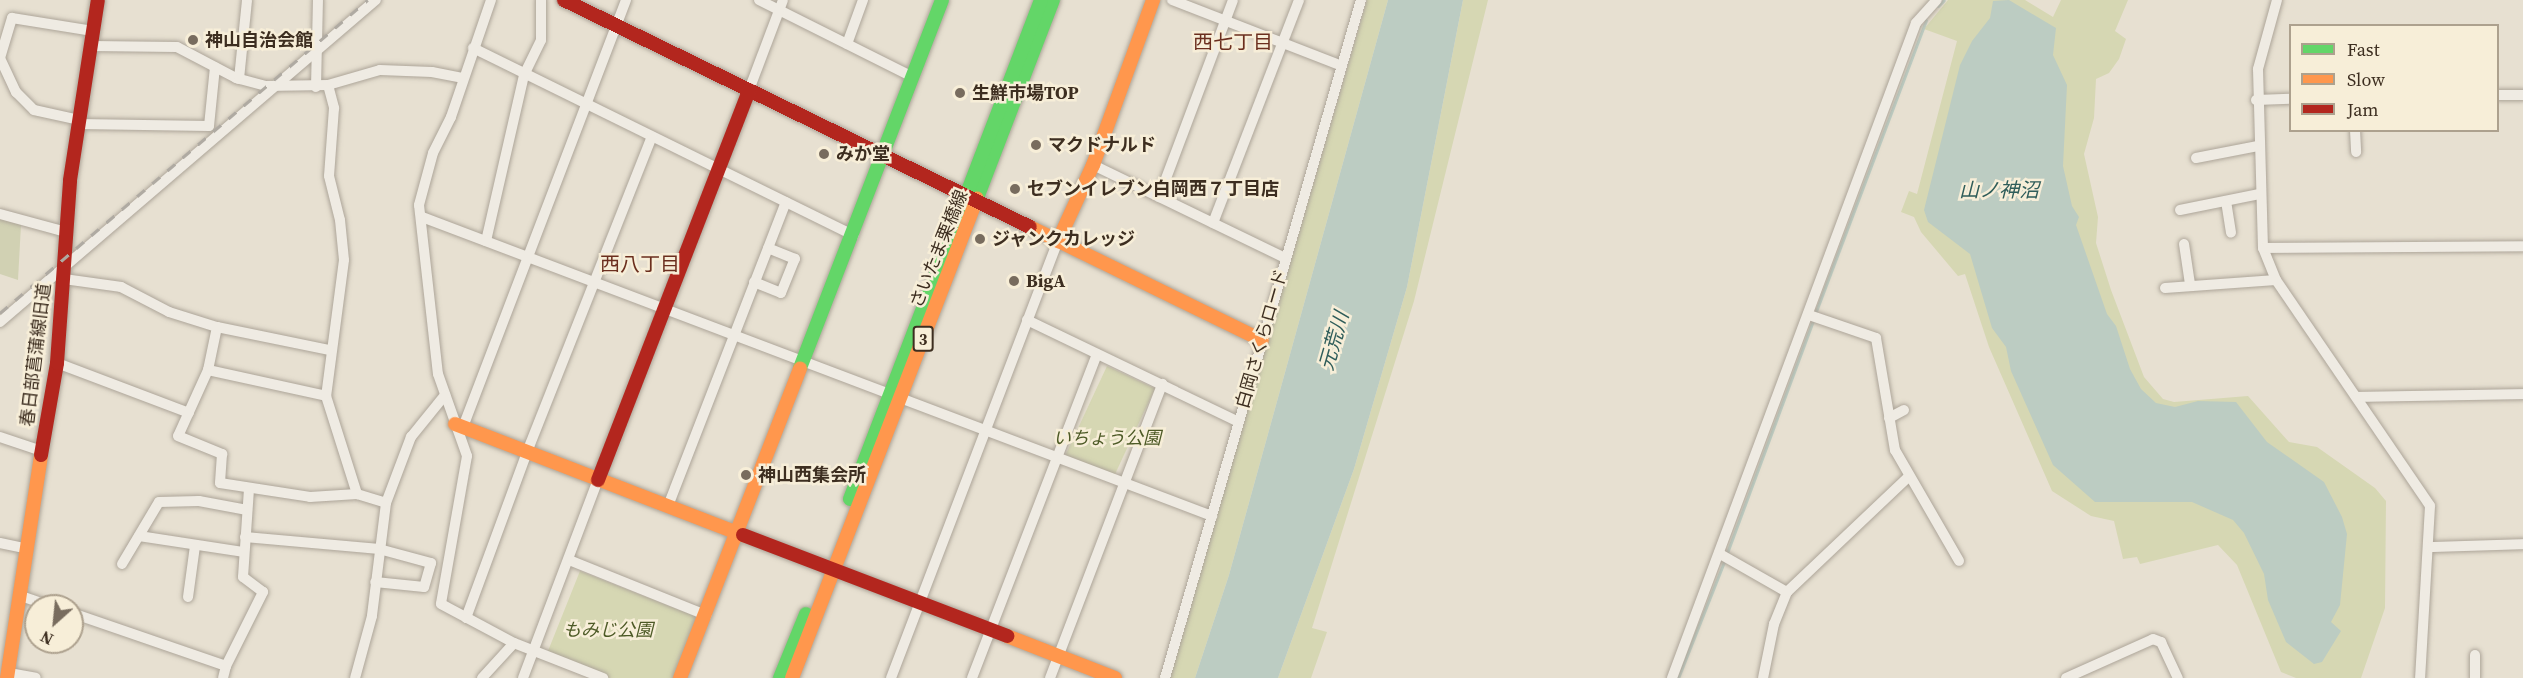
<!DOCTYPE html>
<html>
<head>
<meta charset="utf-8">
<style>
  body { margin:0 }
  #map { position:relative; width:2523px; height:678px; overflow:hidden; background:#e7e0d1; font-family:"Source Serif 4","Noto Sans JP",serif }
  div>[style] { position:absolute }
  .green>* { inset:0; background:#d6d7b3; transform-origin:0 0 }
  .cemetery>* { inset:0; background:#d1d1b3 }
  .water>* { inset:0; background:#bcccc2 }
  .stream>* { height:3px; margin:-1.5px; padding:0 1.5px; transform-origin:1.5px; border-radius:1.5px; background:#bcccc2 }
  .roads { filter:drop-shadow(0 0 2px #ada599) drop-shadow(0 0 2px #ada599) }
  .street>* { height:10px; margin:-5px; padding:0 5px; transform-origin:5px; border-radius:5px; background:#efebe3 }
  .fast>* { height:14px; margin:-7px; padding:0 7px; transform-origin:7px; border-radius:7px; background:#63d668 }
  .slow>* { height:14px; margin:-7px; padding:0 7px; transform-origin:7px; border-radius:7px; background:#ff974d }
  .jam>* { height:14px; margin:-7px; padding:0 7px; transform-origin:7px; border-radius:7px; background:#b3261e }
  .rail>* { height:3px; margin-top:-1.5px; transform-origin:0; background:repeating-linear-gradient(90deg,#afaaa2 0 10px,transparent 0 20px) }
  .dots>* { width:16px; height:16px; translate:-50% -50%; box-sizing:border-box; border:3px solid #f7eed8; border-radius:50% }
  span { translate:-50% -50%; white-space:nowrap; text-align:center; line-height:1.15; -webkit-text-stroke:5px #f7eed8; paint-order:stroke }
  .shield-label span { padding:2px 4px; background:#f7eed8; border:2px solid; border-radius:4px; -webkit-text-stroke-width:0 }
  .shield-label { font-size:16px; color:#3d2e20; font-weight:700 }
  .poi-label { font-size:18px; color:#3d2e20; font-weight:700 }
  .left { translate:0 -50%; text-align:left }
  .street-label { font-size:18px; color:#3d2e20 }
  .park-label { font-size:18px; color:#4d5a26; font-style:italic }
  .neighbourhood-label { font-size:20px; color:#6b2e1e }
  .water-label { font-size:20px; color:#2f5d5a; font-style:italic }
  .legend { position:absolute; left:2289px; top:24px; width:210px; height:108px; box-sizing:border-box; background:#f7eed8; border:2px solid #ada18e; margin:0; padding:8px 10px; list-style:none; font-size:18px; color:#3d2e20 }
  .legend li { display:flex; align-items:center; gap:12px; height:30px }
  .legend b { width:30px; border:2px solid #ada18e }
  .north { position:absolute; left:24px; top:594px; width:60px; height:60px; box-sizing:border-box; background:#f7eed8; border:2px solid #ada18e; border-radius:50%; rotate:207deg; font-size:16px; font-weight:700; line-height:24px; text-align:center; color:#3d2e20 }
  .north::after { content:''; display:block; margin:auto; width:21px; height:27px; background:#786c5e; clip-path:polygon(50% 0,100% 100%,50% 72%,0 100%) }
</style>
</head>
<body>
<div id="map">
  <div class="green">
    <i style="clip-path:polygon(1367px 0,1388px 0,1229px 575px,1195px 678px,1169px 678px)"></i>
    <i style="clip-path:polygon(1463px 0,1488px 0,1414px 301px,1312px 628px,1327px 632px,1311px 678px,1278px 678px,1354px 469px,1407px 287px)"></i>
    <i style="clip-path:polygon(1948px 0,2025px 0,2053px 17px,2061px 0,2128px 0,2115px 31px,2126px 39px,2119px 59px,2109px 73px,2096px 79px,2094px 118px,2084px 154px,2098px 217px,2096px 243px,2111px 290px,2144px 377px,2163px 399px,2174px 402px,2248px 396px,2289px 442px,2317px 447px,2375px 488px,2386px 501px,2385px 608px,2361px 678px,2296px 678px,2281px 672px,2237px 565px,2218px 545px,2140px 564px,2137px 557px,2123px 559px,2114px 521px,2091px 516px,2052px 491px,1989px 347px,1965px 274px,1958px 276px,1921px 232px,1914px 217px,1901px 212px,1909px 191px,1917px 194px,1957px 41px,1924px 29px)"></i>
    <i style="left:1107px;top:366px;width:53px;height:102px;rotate:25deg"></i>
    <i style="clip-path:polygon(580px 571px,697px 617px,676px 678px,609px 678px,546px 656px)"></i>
  </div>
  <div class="cemetery">
    <i style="clip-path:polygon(0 219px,21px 225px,18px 280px,0 274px)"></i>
  </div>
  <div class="water">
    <i style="clip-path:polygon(1388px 0,1463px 0,1407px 287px,1354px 469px,1278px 678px,1195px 678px,1229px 575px)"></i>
    <i style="clip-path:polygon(2009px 0,2056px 28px,2053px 55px,2067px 85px,2063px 166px,2072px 206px,2079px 217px,2076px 225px,2107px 314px,2116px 326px,2130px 369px,2141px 389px,2156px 403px,2175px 407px,2198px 401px,2236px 402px,2267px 442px,2324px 482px,2342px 517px,2347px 534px,2340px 605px,2331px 622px,2341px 631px,2322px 662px,2314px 664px,2286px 642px,2268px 600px,2264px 574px,2244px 533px,2233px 520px,2192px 502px,2095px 502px,2053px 465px,2011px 371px,2006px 347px,1992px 328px,1970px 254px,1928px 222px,1924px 210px,1960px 65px,1972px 41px,1990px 18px,1993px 1px)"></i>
  </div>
  <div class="stream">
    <i style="left:1938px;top:6px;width:8px;rotate:-45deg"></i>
    <i style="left:1815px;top:314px;width:314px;rotate:-69.3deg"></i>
    <i style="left:1727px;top:553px;width:248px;rotate:-69.7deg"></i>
    <i style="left:1678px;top:678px;width:128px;rotate:-68.4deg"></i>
  </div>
  <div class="roads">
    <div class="street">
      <i style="left:491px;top:0;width:124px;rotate:108.9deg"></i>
      <i style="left:451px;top:117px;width:40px;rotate:116.6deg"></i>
      <i style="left:433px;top:153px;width:54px;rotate:105.1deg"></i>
      <i style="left:419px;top:205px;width:170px;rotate:83.6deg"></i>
      <i style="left:438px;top:374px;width:87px;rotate:70.5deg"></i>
      <i style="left:467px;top:456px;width:150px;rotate:100deg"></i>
      <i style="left:441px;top:604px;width:83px;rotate:28.1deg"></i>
      <i style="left:514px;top:643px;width:96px;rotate:21.5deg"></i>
      <i style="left:759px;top:0;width:172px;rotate:26.6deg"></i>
      <i style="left:1172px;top:0;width:182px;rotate:21.2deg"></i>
      <i style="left:2277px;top:0;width:72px;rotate:105.4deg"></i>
      <i style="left:2258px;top:69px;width:179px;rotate:88.4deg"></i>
      <i style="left:2263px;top:248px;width:35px;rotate:68deg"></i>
      <i style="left:2276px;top:280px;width:273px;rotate:55.7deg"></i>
      <i style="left:2430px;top:506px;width:172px;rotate:93.3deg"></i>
      <i style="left:847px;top:44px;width:47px;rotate:-70deg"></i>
      <i style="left:91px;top:46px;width:86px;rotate:0.7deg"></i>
      <i style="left:177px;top:47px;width:67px;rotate:27.7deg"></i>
      <i style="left:236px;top:78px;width:30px;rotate:15deg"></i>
      <i style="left:265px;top:86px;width:63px;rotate:-0.9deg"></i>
      <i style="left:328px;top:85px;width:54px;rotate:-16.1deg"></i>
      <i style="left:380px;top:70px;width:52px;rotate:2.2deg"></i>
      <i style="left:432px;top:72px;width:32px;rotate:11deg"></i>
      <i style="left:473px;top:48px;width:424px;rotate:26.2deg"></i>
      <i style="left:0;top:58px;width:42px;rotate:-73.3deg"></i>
      <i style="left:12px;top:18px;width:82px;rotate:9.1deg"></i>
      <i style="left:0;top:58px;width:38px;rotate:65deg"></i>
      <i style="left:16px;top:92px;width:25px;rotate:45deg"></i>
      <i style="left:34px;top:110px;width:47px;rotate:12.3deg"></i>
      <i style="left:239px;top:79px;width:79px;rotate:-84.2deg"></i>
      <i style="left:328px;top:85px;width:24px;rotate:75deg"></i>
      <i style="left:334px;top:108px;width:68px;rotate:94.2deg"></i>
      <i style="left:329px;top:176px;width:45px;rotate:76deg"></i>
      <i style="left:340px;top:220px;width:40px;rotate:84.3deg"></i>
      <i style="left:344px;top:260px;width:137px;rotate:97.5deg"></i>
      <i style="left:326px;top:396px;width:103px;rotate:72.4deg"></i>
      <i style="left:357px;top:494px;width:30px;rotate:17deg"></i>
      <i style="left:386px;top:503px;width:114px;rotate:97.1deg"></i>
      <i style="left:372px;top:616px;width:64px;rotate:105.3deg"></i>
      <i style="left:316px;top:87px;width:87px;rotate:-88.7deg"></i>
      <i style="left:749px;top:90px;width:96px;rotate:-69.3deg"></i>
      <i style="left:2498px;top:95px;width:25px"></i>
      <i style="left:2256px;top:100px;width:34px;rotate:-2deg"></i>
      <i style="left:79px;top:124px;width:130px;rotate:0.9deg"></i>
      <i style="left:209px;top:126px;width:59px;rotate:-84.2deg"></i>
      <i style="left:2355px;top:130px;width:22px;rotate:87deg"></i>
      <i style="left:2196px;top:158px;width:63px;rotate:-11deg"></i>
      <i style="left:1093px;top:165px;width:213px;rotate:25.8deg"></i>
      <i style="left:1159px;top:197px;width:210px;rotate:-69.4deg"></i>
      <i style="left:2226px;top:201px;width:32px;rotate:81deg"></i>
      <i style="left:2180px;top:210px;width:81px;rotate:-11.4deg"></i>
      <i style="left:0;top:214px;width:68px;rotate:15.3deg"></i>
      <i style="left:422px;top:217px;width:845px;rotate:20.73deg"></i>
      <i style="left:1213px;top:223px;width:239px;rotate:-68.9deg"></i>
      <i style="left:486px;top:241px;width:170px;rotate:-77.1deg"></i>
      <i style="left:524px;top:75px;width:39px;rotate:-64deg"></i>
      <i style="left:541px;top:40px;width:40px;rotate:-90deg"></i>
      <i style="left:2184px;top:244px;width:40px;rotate:81.5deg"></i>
      <i style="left:2263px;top:248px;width:260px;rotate:-0.4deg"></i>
      <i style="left:64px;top:279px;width:58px;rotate:8deg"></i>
      <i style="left:121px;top:287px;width:54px;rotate:27.5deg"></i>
      <i style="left:169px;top:312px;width:50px;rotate:17.4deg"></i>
      <i style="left:217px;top:327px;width:114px;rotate:11.6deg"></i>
      <i style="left:754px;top:282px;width:29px;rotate:22deg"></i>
      <i style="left:781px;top:293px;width:37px;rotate:-68deg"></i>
      <i style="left:795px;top:259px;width:29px;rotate:-158deg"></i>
      <i style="left:2165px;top:288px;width:111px;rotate:-4.1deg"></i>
      <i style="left:1809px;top:315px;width:71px;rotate:18.9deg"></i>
      <i style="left:1876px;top:338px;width:114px;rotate:80.4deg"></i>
      <i style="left:1895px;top:450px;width:128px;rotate:60deg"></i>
      <i style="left:1027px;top:320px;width:235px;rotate:25.7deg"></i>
      <i style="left:0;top:322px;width:495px;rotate:-40.6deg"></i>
      <i style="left:217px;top:327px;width:44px;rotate:101.8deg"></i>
      <i style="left:208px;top:370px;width:72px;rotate:114.4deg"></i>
      <i style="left:178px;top:436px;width:48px;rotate:22.2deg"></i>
      <i style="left:222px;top:454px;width:29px;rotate:94deg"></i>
      <i style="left:220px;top:483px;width:91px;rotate:8.8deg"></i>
      <i style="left:310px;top:497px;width:47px;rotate:-3.7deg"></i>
      <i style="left:57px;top:363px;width:141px;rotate:20.7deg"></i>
      <i style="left:208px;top:370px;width:121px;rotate:12.4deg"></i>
      <i style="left:2358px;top:397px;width:165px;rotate:-1deg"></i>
      <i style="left:1889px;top:418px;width:17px;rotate:-28deg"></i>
      <i style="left:463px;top:427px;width:457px;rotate:-69.1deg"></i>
      <i style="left:0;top:437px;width:44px;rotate:18.4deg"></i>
      <i style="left:386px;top:503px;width:71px;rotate:-69.3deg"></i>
      <i style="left:411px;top:437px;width:54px;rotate:-51deg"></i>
      <i style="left:668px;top:506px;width:326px;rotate:-68.8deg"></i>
      <i style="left:139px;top:536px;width:105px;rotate:8.7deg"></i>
      <i style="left:245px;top:537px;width:135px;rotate:5.1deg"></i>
      <i style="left:379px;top:549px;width:54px;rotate:15.1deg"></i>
      <i style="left:431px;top:563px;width:25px;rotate:106deg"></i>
      <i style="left:424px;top:587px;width:49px;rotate:-174.2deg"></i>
      <i style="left:0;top:543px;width:25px;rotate:12deg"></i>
      <i style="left:2430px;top:547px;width:93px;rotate:-1.8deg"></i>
      <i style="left:1720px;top:554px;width:77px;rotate:29.6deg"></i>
      <i style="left:1787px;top:592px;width:35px;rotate:112deg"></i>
      <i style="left:1774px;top:624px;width:55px;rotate:101.5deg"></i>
      <i style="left:569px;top:560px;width:148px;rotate:21.9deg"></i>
      <i style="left:122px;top:564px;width:72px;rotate:-59.2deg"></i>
      <i style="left:159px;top:502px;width:40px;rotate:-1.4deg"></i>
      <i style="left:199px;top:501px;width:49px;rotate:10.6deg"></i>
      <i style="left:1787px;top:592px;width:167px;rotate:-43.5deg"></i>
      <i style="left:18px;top:595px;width:34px;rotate:19deg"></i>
      <i style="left:188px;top:597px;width:51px;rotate:-82.2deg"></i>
      <i style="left:72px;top:613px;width:163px;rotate:19deg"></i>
      <i style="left:226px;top:666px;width:12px;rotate:104deg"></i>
      <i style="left:466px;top:618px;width:177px;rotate:-69.8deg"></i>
      <i style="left:527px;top:452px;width:339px;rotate:-68.4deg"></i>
      <i style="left:2475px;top:655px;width:23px;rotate:90deg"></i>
      <i style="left:226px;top:666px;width:83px;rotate:-63.4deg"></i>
      <i style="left:263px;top:592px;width:25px;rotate:-143deg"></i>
      <i style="left:243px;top:577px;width:88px;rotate:-86.1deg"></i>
      <i style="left:9px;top:673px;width:27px;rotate:10deg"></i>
      <i style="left:482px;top:678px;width:47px;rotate:-47.6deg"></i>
      <i style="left:523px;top:678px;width:212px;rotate:-69.3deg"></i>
      <i style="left:891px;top:678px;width:468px;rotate:-69.1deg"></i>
      <i style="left:972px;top:678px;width:347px;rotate:-68.9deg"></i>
      <i style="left:1050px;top:678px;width:315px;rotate:-69.1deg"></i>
      <i style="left:1165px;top:678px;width:706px;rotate:-73.88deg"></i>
      <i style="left:1672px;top:678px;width:699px;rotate:-69.57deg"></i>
      <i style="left:1916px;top:23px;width:31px;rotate:-48deg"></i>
      <i style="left:2066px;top:678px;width:95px;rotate:-24.1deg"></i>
      <i style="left:2153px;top:639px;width:9px;rotate:21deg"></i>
      <i style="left:2161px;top:642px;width:40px;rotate:65deg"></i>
    </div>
    <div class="fast">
      <i style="left:977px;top:198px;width:212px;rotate:-69deg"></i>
      <i style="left:800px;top:368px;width:394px;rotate:-68.9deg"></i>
      <i style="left:850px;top:499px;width:534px;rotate:-69.05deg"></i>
      <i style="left:780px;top:678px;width:69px;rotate:-67.9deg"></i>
    </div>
    <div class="slow">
      <i style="left:1030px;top:227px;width:258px;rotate:26deg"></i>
      <i style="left:1058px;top:241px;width:84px;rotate:-65.3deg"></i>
      <i style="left:1093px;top:165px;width:176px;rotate:-70deg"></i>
      <i style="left:455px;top:424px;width:309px;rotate:21.1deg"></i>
      <i style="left:1007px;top:636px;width:116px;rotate:21.3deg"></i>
      <i style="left:7px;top:678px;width:226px;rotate:-81.3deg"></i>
      <i style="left:680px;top:678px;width:332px;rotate:-68.8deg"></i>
      <i style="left:792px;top:678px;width:514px;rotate:-68.92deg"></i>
    </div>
    <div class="jam">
      <i style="left:564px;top:0;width:518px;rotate:25.97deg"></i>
      <i style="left:41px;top:455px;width:93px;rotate:-80.1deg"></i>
      <i style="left:57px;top:363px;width:183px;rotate:-85.9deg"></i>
      <i style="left:70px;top:180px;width:182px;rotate:-81.2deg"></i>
      <i style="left:598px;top:480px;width:418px;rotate:-68.8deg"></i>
      <i style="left:743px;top:535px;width:283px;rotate:20.9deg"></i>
    </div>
  </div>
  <div class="rail">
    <i style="left:0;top:313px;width:483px;rotate:-40.4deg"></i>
  </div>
  <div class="dots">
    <i style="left:193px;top:40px;background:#786c5e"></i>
    <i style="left:960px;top:93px;background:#786c5e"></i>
    <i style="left:1036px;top:145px;background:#786c5e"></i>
    <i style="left:824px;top:154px;background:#786c5e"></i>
    <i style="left:1015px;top:189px;background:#786c5e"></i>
    <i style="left:980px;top:239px;background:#786c5e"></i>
    <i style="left:1014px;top:281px;background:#786c5e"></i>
    <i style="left:746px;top:475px;background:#786c5e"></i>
  </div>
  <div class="shield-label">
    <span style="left:923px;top:339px">3</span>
  </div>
  <div class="poi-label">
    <span class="left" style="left:205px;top:40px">神山自治会館</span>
    <span class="left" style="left:972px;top:93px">生鮮市場TOP</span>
    <span class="left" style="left:1048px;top:145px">マクドナルド</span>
    <span class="left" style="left:836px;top:154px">みか堂</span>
    <span class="left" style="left:1027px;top:189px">セブンイレブン白岡西７丁目店</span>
    <span class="left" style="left:992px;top:239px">ジャンクカレッジ</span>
    <span class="left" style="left:1026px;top:281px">BigA</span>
    <span class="left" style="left:758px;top:475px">神山西集会所</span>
  </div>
  <div class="street-label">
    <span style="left:939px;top:249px;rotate:-68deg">さいたま栗橋線</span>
    <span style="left:1262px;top:339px;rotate:-74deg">白岡さくらロード</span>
    <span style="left:36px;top:355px;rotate:-83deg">春日部菖蒲線旧道</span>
  </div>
  <div class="park-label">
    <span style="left:1107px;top:438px">いちょう公園</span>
    <span style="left:608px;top:630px">もみじ公園</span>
  </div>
  <div class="neighbourhood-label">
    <span style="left:1233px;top:42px">西七丁目</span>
    <span style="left:640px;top:264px">西八丁目</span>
  </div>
  <div class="water-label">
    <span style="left:1999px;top:190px">山ノ神沼</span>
    <span style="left:1334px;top:341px;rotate:-74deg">元荒川</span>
  </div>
  <ul class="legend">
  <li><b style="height:8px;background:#63d668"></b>Fast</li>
  <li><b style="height:8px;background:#ff974d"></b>Slow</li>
  <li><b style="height:8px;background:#b3261e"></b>Jam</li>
  </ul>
  <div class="north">N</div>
</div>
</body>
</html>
